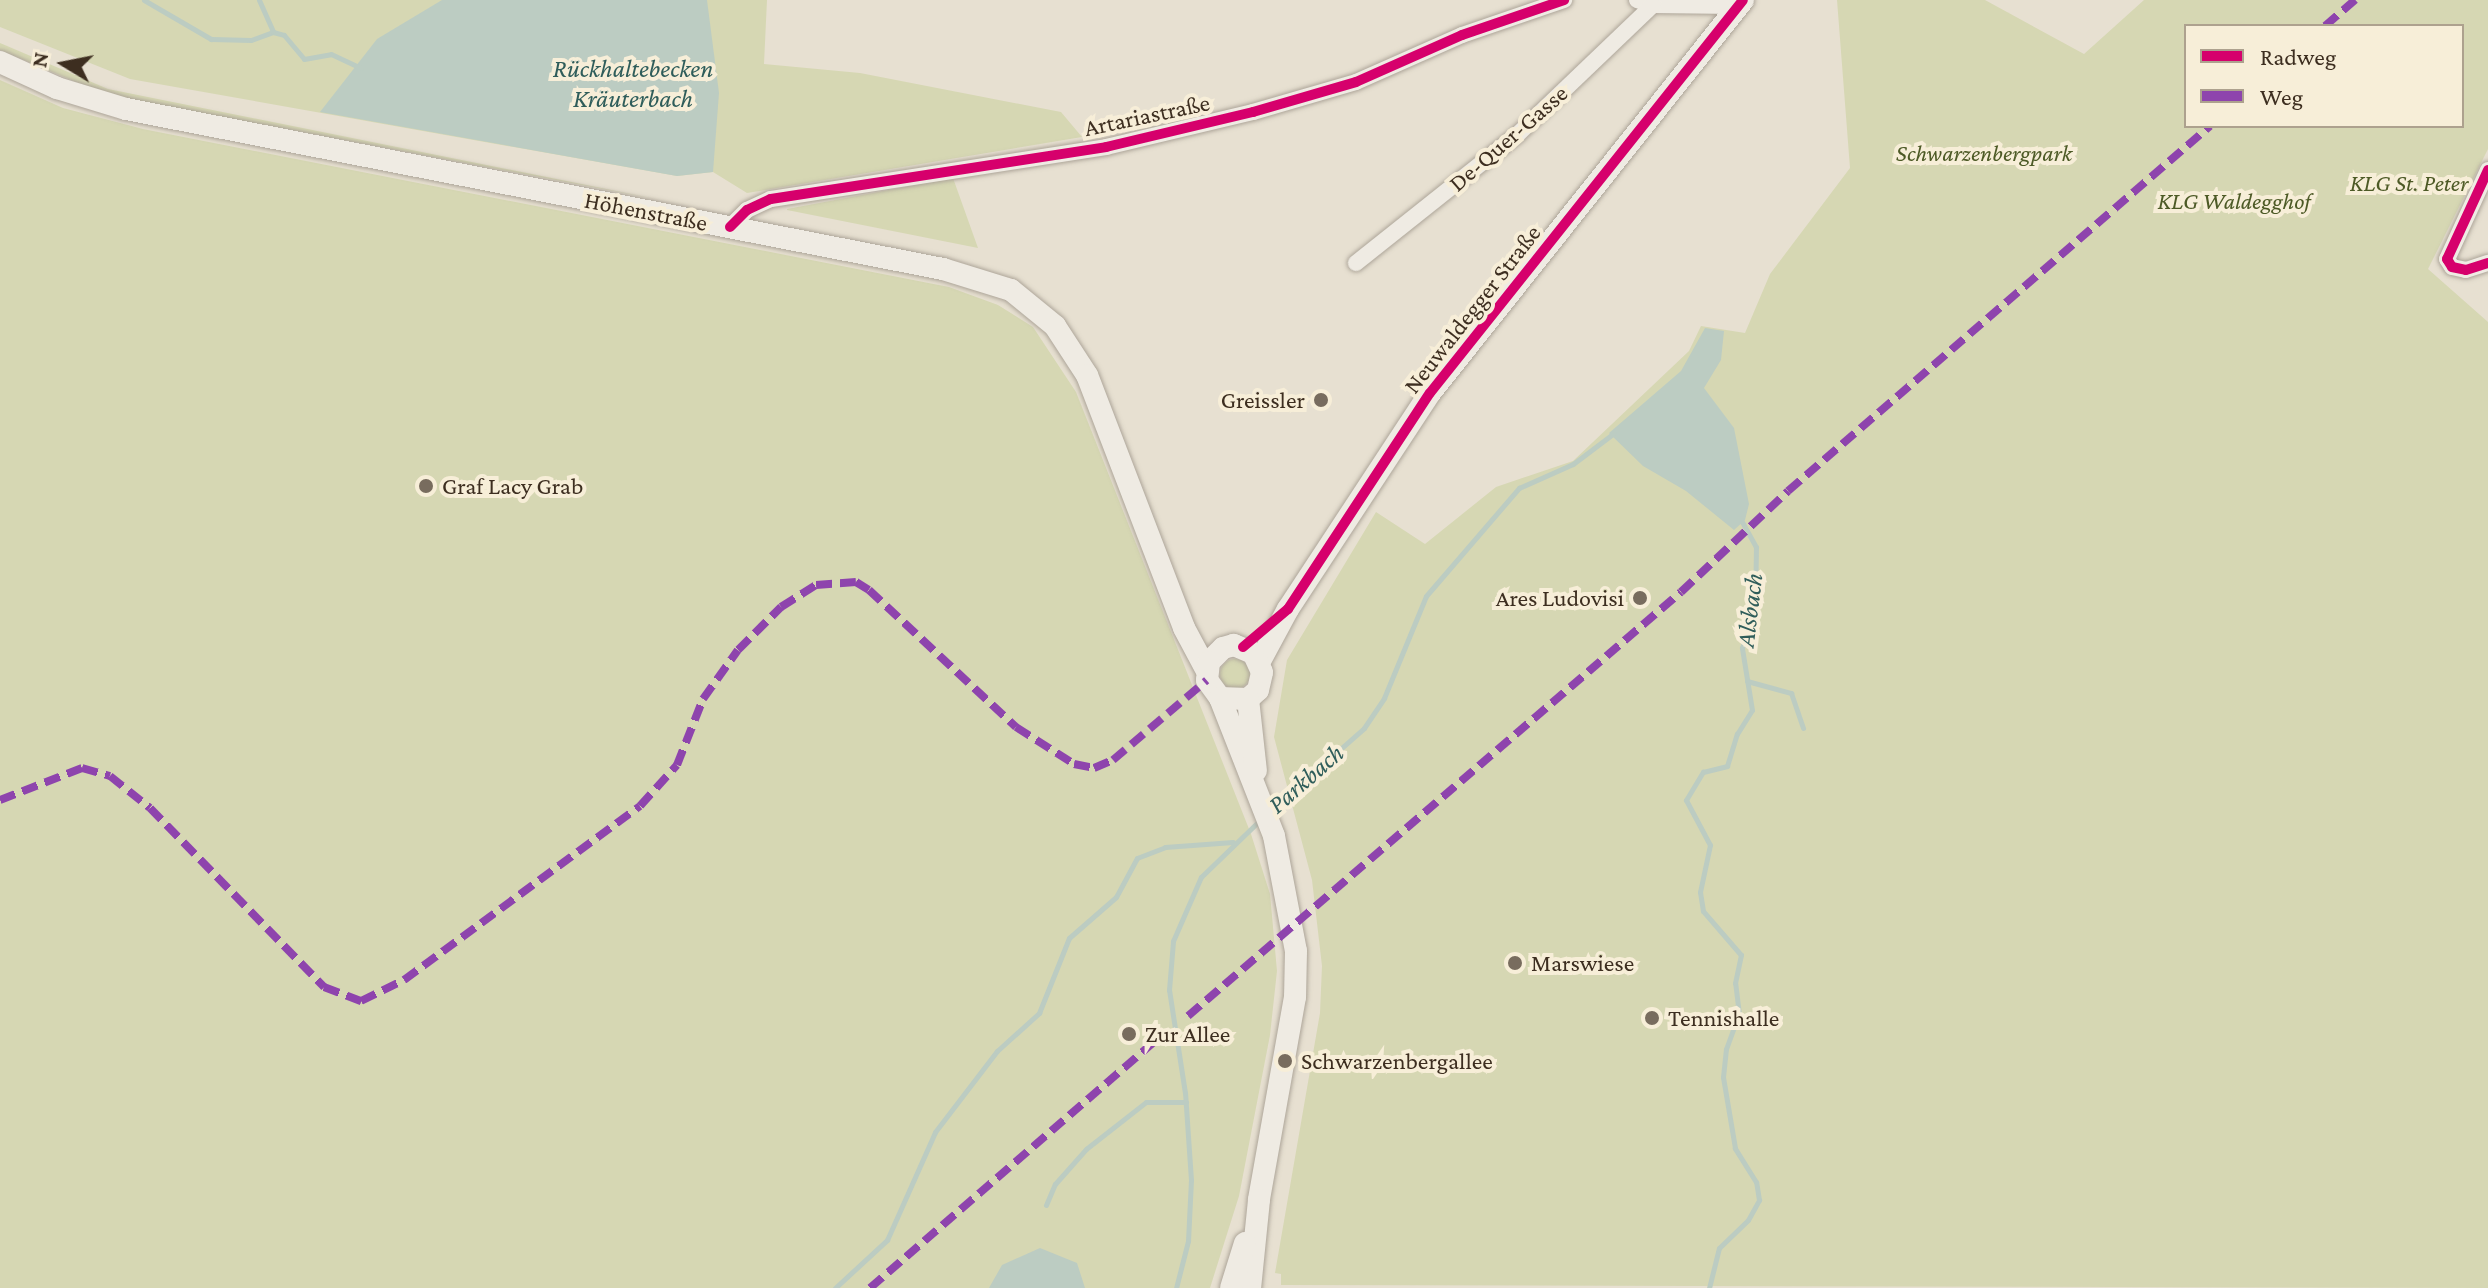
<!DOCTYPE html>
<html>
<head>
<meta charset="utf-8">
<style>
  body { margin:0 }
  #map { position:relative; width:2488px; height:1288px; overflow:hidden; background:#e7e0d1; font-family:"Crimson Pro",serif }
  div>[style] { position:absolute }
  .green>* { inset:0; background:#d6d7b3 }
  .round { border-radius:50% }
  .water>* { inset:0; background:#bcccc2 }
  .stream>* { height:5px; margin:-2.5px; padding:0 2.5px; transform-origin:2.5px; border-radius:2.5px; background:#bcccc2 }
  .roads { filter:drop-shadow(0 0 2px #ada599) drop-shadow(0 0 2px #ada599) }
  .minor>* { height:16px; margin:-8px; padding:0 8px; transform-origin:8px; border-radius:8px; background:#efebe3 }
  .secondary>* { height:22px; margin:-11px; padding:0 11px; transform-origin:11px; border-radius:11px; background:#efebe3 }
  .quiet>* { height:8px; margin-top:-4px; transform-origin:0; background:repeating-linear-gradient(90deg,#8e44ad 0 16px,transparent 0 24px) }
  .cycleway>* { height:10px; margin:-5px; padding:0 5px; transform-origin:5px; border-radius:5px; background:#d6006c }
  .dots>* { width:22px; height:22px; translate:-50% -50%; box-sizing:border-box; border:4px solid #f7eed8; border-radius:50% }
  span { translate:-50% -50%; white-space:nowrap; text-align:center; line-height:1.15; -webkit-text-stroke:8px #f7eed8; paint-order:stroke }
  .street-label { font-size:24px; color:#3d2e20 }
  .park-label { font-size:24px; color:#4d5a26; font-style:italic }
  .poi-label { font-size:24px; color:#3d2e20 }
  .right { translate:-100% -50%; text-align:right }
  .left { translate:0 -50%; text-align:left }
  .water-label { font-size:26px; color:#2f5d5a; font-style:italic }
  .legend { position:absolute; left:2184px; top:24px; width:280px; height:104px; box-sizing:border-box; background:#f7eed8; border:2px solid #ada18e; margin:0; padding:10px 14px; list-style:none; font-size:24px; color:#3d2e20 }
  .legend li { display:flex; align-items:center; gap:16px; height:40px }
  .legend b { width:40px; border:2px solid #ada18e }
  .north { position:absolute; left:24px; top:24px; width:80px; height:80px; -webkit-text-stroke:6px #f7eed8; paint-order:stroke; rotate:280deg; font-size:22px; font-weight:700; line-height:32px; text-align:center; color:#3d2e20 }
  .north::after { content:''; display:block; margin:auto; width:28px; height:36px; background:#3d2e20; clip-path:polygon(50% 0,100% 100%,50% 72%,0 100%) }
</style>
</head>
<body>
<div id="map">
  <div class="green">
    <i style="clip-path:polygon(0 0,767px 0,764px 64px,860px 73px,1061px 112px,1082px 137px,747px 193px,713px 172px,677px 176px,130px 79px,0 27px)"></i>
    <i style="clip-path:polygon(evenodd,1837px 0,1985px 0,2084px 54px,2144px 0,2488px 0,2488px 149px,2428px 269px,2488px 322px,2488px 1288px,1281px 1285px,1281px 1274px,1275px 1273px,1320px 1013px,1322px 966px,1312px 880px,1274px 737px,1287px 660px,1376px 512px,1425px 544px,1496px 487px,1573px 461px,1689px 351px,1701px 326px,1745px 333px,1770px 274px,1850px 168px,1837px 0,2186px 26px,2462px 26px,2462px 126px,2186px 126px,2186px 26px)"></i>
    <i style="clip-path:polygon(0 43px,108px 89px,661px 200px,107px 95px,0 50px)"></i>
    <i style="clip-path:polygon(0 80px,63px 108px,143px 129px,949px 287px,998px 305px,1033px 327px,1076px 392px,1251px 834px,1270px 894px,1277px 971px,1270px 1035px,1239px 1196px,1210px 1288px,0 1288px)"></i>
    <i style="clip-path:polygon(953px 178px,978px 248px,787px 210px,787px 209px)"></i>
    <i class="round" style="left:1220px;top:659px;width:30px;height:30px"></i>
  </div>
  <div class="water">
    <i style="clip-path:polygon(442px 0,707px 0,719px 93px,713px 172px,677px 176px,320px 112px,377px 39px)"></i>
    <i style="clip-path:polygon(1705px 328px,1724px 331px,1721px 360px,1704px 388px,1734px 428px,1749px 504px,1745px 520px,1734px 530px,1686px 491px,1643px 466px,1609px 433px,1681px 371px)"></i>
    <i style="clip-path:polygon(1040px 1248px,1077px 1263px,1085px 1288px,989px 1288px,1002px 1265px)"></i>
  </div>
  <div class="stream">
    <i style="left:144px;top:0;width:78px;rotate:30.2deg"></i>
    <i style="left:211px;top:39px;width:40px;rotate:1.4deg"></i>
    <i style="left:251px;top:40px;width:23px;rotate:-20deg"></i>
    <i style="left:273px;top:32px;width:11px;rotate:15deg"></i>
    <i style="left:284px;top:35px;width:31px;rotate:50deg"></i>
    <i style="left:304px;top:59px;width:27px;rotate:-10deg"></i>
    <i style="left:331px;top:54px;width:33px;rotate:25deg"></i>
    <i style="left:259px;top:0;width:34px;rotate:66deg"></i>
    <i style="left:1747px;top:681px;width:46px;rotate:15.3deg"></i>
    <i style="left:1791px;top:693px;width:37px;rotate:71deg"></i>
    <i style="left:1270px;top:811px;width:125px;rotate:-41.4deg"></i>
    <i style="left:1364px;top:728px;width:36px;rotate:-56deg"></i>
    <i style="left:1384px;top:698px;width:110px;rotate:-67.6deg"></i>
    <i style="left:1426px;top:596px;width:143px;rotate:-49.3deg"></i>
    <i style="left:1519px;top:488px;width:59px;rotate:-24deg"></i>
    <i style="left:1573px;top:464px;width:51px;rotate:-37.1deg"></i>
    <i style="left:1046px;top:1205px;width:23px;rotate:-67deg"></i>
    <i style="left:1055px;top:1184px;width:47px;rotate:-48.5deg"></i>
    <i style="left:1086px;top:1149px;width:76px;rotate:-38.1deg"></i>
    <i style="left:1146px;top:1102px;width:40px"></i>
    <i style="left:835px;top:1288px;width:71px;rotate:-42.7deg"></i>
    <i style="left:887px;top:1240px;width:118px;rotate:-66deg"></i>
    <i style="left:935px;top:1132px;width:102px;rotate:-52.6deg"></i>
    <i style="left:997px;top:1051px;width:57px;rotate:-42.1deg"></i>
    <i style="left:1039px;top:1013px;width:81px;rotate:-68.2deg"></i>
    <i style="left:1069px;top:938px;width:62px;rotate:-41.1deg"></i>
    <i style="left:1116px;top:897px;width:44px;rotate:-61.7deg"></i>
    <i style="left:1137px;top:858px;width:30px;rotate:-21deg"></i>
    <i style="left:1165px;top:847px;width:68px;rotate:-4.2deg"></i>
    <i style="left:1176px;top:1288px;width:49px;rotate:-75.7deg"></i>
    <i style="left:1188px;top:1241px;width:61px;rotate:-87.2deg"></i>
    <i style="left:1191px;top:1180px;width:87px;rotate:-93.9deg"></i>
    <i style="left:1185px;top:1093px;width:104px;rotate:-98.8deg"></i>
    <i style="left:1169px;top:990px;width:49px;rotate:-85.3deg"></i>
    <i style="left:1173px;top:941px;width:70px;rotate:-66.4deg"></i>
    <i style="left:1201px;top:877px;width:82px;rotate:-44deg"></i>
    <i style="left:1709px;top:1288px;width:41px;rotate:-76deg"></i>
    <i style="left:1719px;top:1248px;width:40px;rotate:-44deg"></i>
    <i style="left:1748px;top:1220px;width:23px;rotate:-61deg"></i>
    <i style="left:1759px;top:1200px;width:18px;rotate:-99deg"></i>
    <i style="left:1756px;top:1182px;width:40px;rotate:-122deg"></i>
    <i style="left:1735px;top:1148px;width:72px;rotate:-99.6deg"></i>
    <i style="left:1723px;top:1077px;width:28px;rotate:-84deg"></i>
    <i style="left:1726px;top:1049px;width:37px;rotate:-70deg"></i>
    <i style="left:1739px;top:1014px;width:31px;rotate:-97deg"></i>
    <i style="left:1735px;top:983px;width:29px;rotate:-78deg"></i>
    <i style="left:1741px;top:955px;width:58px;rotate:-130.8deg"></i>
    <i style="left:1703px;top:911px;width:19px;rotate:-99deg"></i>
    <i style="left:1700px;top:892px;width:48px;rotate:-78deg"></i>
    <i style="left:1710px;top:845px;width:51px;rotate:-118.1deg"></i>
    <i style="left:1686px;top:800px;width:33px;rotate:-59deg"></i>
    <i style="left:1703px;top:772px;width:25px;rotate:-14deg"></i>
    <i style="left:1727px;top:766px;width:34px;rotate:-73deg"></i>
    <i style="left:1737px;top:734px;width:28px;rotate:-58deg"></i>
    <i style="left:1752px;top:710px;width:63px;rotate:-99.2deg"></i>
    <i style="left:1742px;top:648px;width:41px;rotate:-71.6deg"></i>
    <i style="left:1755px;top:609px;width:62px;rotate:-89.1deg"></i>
    <i style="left:1756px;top:547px;width:33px;rotate:-119deg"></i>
  </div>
  <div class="roads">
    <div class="minor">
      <i style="left:1637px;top:0;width:17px;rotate:17deg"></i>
      <i style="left:1653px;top:5px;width:84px;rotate:0.7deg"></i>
      <i style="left:2488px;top:170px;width:98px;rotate:114.7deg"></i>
      <i style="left:2447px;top:259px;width:9px;rotate:58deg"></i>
      <i style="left:2452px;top:267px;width:14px;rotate:12deg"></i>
      <i style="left:2466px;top:270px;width:23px;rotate:-18deg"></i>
      <i style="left:730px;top:227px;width:24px;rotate:-45deg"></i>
      <i style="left:747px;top:210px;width:26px;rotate:-25deg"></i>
      <i style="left:771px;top:199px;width:339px;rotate:-8.8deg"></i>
      <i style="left:1106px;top:147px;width:151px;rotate:-13.4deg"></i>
      <i style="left:1253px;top:112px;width:107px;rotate:-16.2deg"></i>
      <i style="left:1356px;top:82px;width:116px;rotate:-23.9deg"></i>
      <i style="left:1462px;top:35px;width:108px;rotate:-18.9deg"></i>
      <i style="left:1356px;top:263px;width:206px;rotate:-38.5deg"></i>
      <i style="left:1517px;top:135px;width:188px;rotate:-43.7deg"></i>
    </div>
    <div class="secondary">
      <i style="left:0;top:62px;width:63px;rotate:24.5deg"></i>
      <i style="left:57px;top:88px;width:72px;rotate:16.9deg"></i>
      <i style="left:126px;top:109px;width:833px;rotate:11.08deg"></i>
      <i style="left:943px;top:269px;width:71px;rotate:17.2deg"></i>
      <i style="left:1011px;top:290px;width:57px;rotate:39.3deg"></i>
      <i style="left:1055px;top:326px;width:59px;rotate:56.9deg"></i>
      <i style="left:1087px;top:375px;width:271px;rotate:69deg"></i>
      <i style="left:1184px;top:628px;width:49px;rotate:61.9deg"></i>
      <i style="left:1260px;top:661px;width:59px;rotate:-61.7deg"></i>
      <i style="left:1288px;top:609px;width:258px;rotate:-56.7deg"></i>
      <i style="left:1430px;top:393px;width:502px;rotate:-51.46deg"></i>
      <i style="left:1220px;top:698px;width:28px;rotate:2deg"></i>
      <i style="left:1248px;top:699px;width:13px;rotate:-42deg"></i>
      <i style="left:1258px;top:690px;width:18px;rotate:-77deg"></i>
      <i style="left:1262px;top:672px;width:21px;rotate:-115deg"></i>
      <i style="left:1253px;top:653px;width:21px;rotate:-157deg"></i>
      <i style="left:1234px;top:645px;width:11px;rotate:165deg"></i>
      <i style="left:1223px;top:648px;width:20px;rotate:135deg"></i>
      <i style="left:1209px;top:662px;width:18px;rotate:96deg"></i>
      <i style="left:1207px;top:680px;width:22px;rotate:54deg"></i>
      <i style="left:1220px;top:698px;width:148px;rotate:68.6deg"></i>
      <i style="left:1274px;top:836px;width:117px;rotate:79.2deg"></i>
      <i style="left:1296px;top:951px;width:46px;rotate:91.2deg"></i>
      <i style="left:1295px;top:997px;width:206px;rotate:100.1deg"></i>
      <i style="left:1259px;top:1200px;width:88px;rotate:95.8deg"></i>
      <i style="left:1248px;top:699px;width:72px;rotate:83.7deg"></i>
      <i style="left:1231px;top:1288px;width:47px;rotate:-72.7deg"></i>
    </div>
  </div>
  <div class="quiet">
    <i style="left:2325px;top:26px;width:40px;rotate:-41deg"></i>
    <i style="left:0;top:800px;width:88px;rotate:-21.3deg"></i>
    <i style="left:82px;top:768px;width:29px;rotate:16deg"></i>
    <i style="left:110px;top:776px;width:51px;rotate:38.7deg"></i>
    <i style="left:150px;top:808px;width:250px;rotate:45.8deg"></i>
    <i style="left:324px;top:987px;width:40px;rotate:21deg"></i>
    <i style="left:361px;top:1001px;width:48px;rotate:-26deg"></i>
    <i style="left:404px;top:980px;width:293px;rotate:-36.4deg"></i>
    <i style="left:640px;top:806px;width:55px;rotate:-47.9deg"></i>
    <i style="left:677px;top:765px;width:71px;rotate:-68.5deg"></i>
    <i style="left:703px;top:699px;width:60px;rotate:-54.5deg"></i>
    <i style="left:738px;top:650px;width:61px;rotate:-45deg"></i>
    <i style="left:781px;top:607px;width:41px;rotate:-32.2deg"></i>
    <i style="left:816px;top:585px;width:40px;rotate:-4.3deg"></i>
    <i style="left:856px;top:582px;width:15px;rotate:32deg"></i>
    <i style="left:869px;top:590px;width:201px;rotate:43deg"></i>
    <i style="left:1016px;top:727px;width:69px;rotate:32.5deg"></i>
    <i style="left:1074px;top:764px;width:20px;rotate:11deg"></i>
    <i style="left:1094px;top:768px;width:21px;rotate:-23deg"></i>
    <i style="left:1113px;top:760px;width:123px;rotate:-40.4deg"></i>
    <i style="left:1188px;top:1016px;width:650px;rotate:-40.7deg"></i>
    <i style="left:1681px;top:592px;width:147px;rotate:-43.3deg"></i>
    <i style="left:1788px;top:491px;width:558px;rotate:-40.86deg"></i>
    <i style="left:870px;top:1288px;width:384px;rotate:-40.9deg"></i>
  </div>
  <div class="cycleway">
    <i style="left:2488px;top:170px;width:98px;rotate:114.7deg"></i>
    <i style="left:2447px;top:259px;width:9px;rotate:58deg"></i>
    <i style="left:2452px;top:267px;width:14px;rotate:12deg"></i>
    <i style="left:2466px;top:270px;width:23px;rotate:-18deg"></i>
    <i style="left:730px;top:227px;width:24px;rotate:-45deg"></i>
    <i style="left:747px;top:210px;width:26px;rotate:-25deg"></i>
    <i style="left:771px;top:199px;width:339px;rotate:-8.8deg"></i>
    <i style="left:1106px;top:147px;width:151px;rotate:-13.4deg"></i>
    <i style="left:1253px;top:112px;width:107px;rotate:-16.2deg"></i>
    <i style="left:1356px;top:82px;width:116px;rotate:-23.9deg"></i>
    <i style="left:1462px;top:35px;width:108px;rotate:-18.9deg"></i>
    <i style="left:1243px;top:647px;width:59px;rotate:-40.2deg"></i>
    <i style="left:1288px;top:609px;width:258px;rotate:-56.7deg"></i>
    <i style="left:1430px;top:393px;width:502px;rotate:-51.46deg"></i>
  </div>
  <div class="dots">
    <i style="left:1321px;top:400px;background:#786c5e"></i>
    <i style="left:426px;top:486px;background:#786c5e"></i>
    <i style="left:1640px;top:598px;background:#786c5e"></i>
    <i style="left:1515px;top:963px;background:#786c5e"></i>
    <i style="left:1652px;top:1018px;background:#786c5e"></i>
    <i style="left:1129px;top:1034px;background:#786c5e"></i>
    <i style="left:1285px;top:1061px;background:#786c5e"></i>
  </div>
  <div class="street-label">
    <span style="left:1147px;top:115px;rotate:-12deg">Artariastraße</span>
    <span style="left:1508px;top:138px;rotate:-41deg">De-Quer-Gasse</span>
    <span style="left:646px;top:211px;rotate:11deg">Höhenstraße</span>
    <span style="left:1472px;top:309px;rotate:-52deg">Neuwaldegger Straße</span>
  </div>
  <div class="park-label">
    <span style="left:1984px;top:153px">Schwarzenbergpark</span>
    <span style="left:2409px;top:183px">KLG St. Peter</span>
    <span style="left:2234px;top:201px">KLG Waldegghof</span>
  </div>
  <div class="poi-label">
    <span class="right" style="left:1305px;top:400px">Greissler</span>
    <span class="left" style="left:442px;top:486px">Graf Lacy Grab</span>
    <span class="right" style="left:1624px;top:598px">Ares Ludovisi</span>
    <span class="left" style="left:1531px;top:963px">Marswiese</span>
    <span class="left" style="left:1668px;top:1018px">Tennishalle</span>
    <span class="left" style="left:1145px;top:1034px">Zur Allee</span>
    <span class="left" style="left:1301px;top:1061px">Schwarzenbergallee</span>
  </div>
  <div class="water-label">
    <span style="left:633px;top:84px">Rückhaltebecken<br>Kräuterbach</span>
    <span style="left:1750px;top:610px;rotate:-83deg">Alsbach</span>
    <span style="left:1306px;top:779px;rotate:-41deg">Parkbach</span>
  </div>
  <ul class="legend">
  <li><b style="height:10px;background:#d6006c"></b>Radweg</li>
  <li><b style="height:10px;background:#8e44ad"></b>Weg</li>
  </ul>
  <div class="north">N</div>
</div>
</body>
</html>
